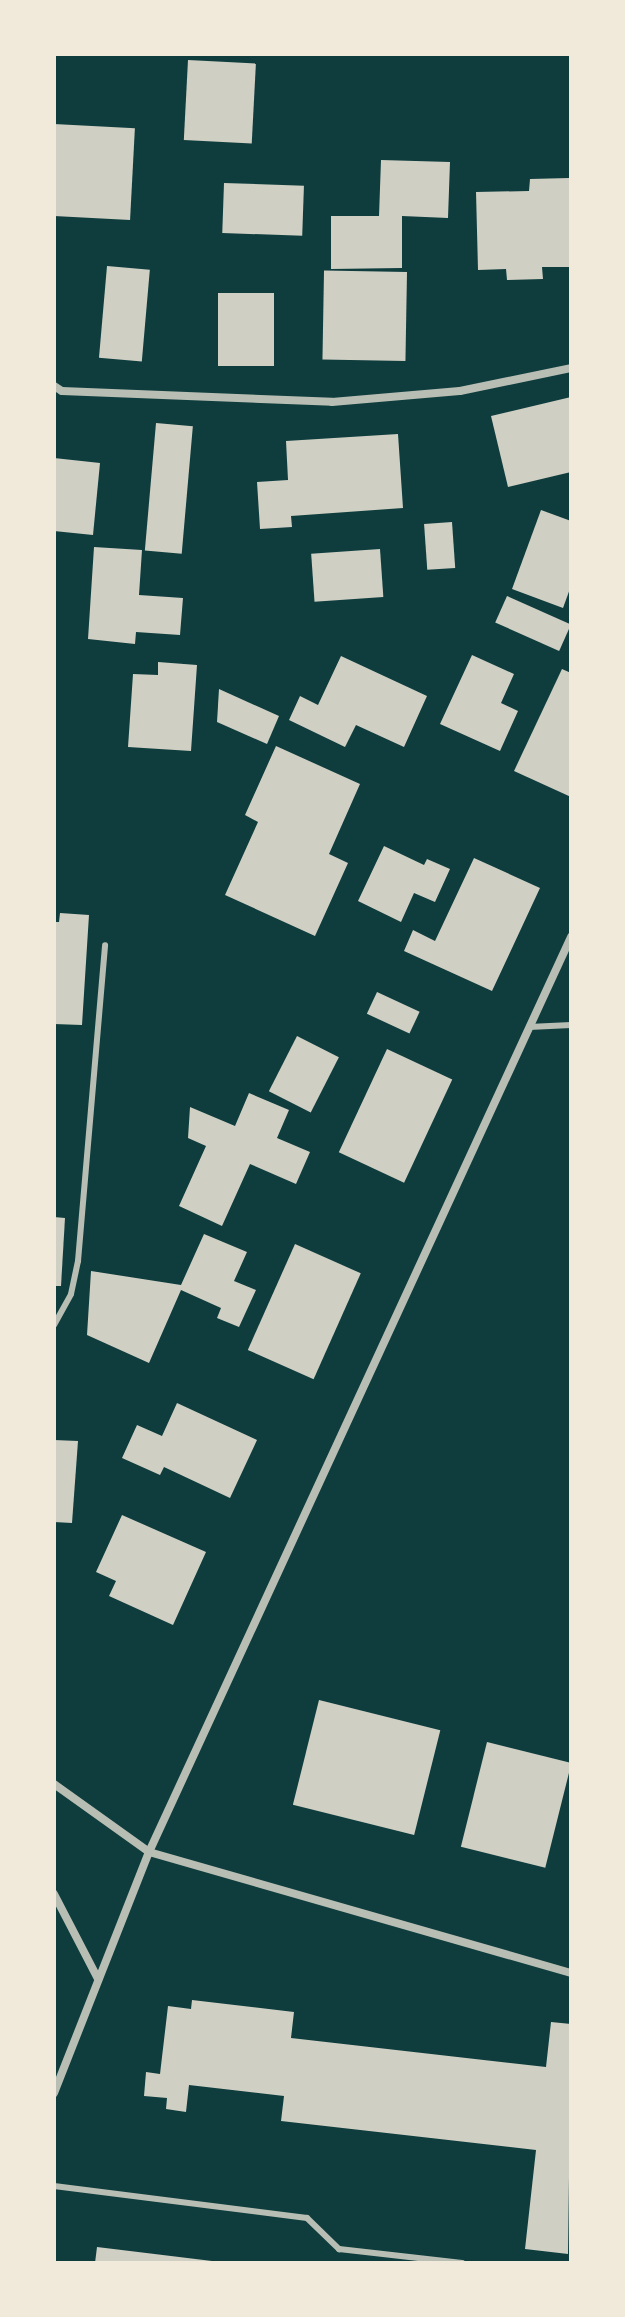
<!DOCTYPE html>
<html>
<head>
<meta charset="utf-8">
<style>
  body { margin:0 }
  #map { position:relative; width:625px; height:2317px; overflow:hidden; background:#0f3d3e; font-family:"Source Serif 4",serif }
  div>[style] { position:absolute }
  .building>* { inset:0; background:#cfcfc3; transform-origin:0 0 }
  .service>* { height:6px; margin:-3px; padding:0 3px; transform-origin:3px; border-radius:3px; background:#b8beb3 }
  .minor>* { height:8px; margin:-4px; padding:0 4px; transform-origin:4px; border-radius:4px; background:#b8beb3 }
  span { translate:-50% -50%; white-space:nowrap; text-align:center; line-height:1.15; -webkit-text-stroke:8px #f1e9da; paint-order:stroke }
  .frame { position:absolute; inset:0; border:56px solid #f1e9da; pointer-events:none }
</style>
</head>
<body>
<div id="map">
  <div class="building">
    <i style="left:188px;top:60px;width:68px;height:80px;rotate:3deg"></i>
    <i style="left:54px;top:124px;width:81px;height:92px;rotate:3deg"></i>
    <i style="clip-path:polygon(381px 160px,450px 162px,448px 218px,402px 216px,402px 268px,331px 269px,331px 216px,379px 216px)"></i>
    <i style="clip-path:polygon(569px 178px,570px 267px,542px 267px,543px 279px,507px 280px,506px 269px,478px 270px,476px 192px,529px 191px,530px 179px)"></i>
    <i style="left:224px;top:183px;width:80px;height:50px;rotate:2deg"></i>
    <i style="left:107px;top:266px;width:43px;height:92px;rotate:5deg"></i>
    <i style="left:407px;top:272px;width:89px;height:83px;rotate:91deg"></i>
    <i style="left:218px;top:293px;width:56px;height:73px"></i>
    <i style="clip-path:polygon(571px 397px,571px 472px,508px 487px,491px 416px)"></i>
    <i style="left:156px;top:423px;width:37px;height:128px;rotate:5deg"></i>
    <i style="clip-path:polygon(398px 434px,403px 508px,291px 516px,292px 527px,260px 529px,257px 482px,288px 480px,286px 441px)"></i>
    <i style="clip-path:polygon(54px 458px,100px 463px,93px 535px,54px 531px)"></i>
    <i style="clip-path:polygon(541px 510px,571px 521px,571px 586px,563px 608px,512px 589px)"></i>
    <i style="left:452px;top:522px;width:46px;height:28px;rotate:86deg"></i>
    <i style="clip-path:polygon(94px 547px,142px 550px,139px 595px,183px 598px,180px 635px,136px 632px,135px 644px,88px 639px)"></i>
    <i style="left:380px;top:549px;width:48px;height:69px;rotate:86deg"></i>
    <i style="left:507px;top:596px;width:70px;height:29px;rotate:24deg"></i>
    <i style="clip-path:polygon(472px 655px,514px 674px,501px 703px,518px 711px,500px 751px,440px 724px)"></i>
    <i style="clip-path:polygon(341px 656px,427px 696px,404px 747px,356px 725px,345px 747px,289px 720px,300px 696px,318px 705px)"></i>
    <i style="clip-path:polygon(158px 662px,197px 665px,191px 751px,128px 747px,133px 674px,158px 675px)"></i>
    <i style="clip-path:polygon(562px 669px,571px 673px,571px 797px,514px 771px)"></i>
    <i style="clip-path:polygon(219px 689px,279px 716px,267px 744px,217px 722px)"></i>
    <i style="clip-path:polygon(276px 746px,360px 784px,329px 854px,348px 863px,315px 936px,225px 895px,258px 822px,245px 815px)"></i>
    <i style="clip-path:polygon(384px 846px,424px 865px,427px 859px,450px 869px,435px 902px,414px 893px,401px 922px,358px 901px)"></i>
    <i style="clip-path:polygon(474px 858px,540px 888px,492px 991px,404px 951px,413px 930px,435px 941px)"></i>
    <i style="clip-path:polygon(60px 913px,89px 915px,82px 1025px,54px 1024px,54px 922px,59px 922px)"></i>
    <i style="left:377px;top:992px;width:47px;height:24px;rotate:25deg"></i>
    <i style="left:297px;top:1036px;width:47px;height:62px;rotate:27deg"></i>
    <i style="left:387px;top:1049px;width:72px;height:114px;rotate:25deg"></i>
    <i style="clip-path:polygon(249px 1093px,289px 1110px,277px 1138px,310px 1152px,296px 1184px,250px 1164px,222px 1226px,179px 1206px,206px 1146px,188px 1138px,190px 1107px,235px 1126px)"></i>
    <i style="clip-path:polygon(54px 1217px,65px 1218px,61px 1286px,54px 1286px)"></i>
    <i style="clip-path:polygon(204px 1234px,247px 1252px,234px 1281px,256px 1290px,239px 1327px,217px 1318px,221px 1308px,181px 1290px,149px 1363px,87px 1335px,91px 1271px,181px 1285px)"></i>
    <i style="left:295px;top:1244px;width:72px;height:116px;rotate:24deg"></i>
    <i style="clip-path:polygon(177px 1403px,257px 1440px,230px 1498px,164px 1467px,160px 1475px,122px 1458px,137px 1425px,162px 1436px)"></i>
    <i style="clip-path:polygon(54px 1440px,78px 1441px,72px 1523px,54px 1522px)"></i>
    <i style="clip-path:polygon(122px 1515px,206px 1552px,173px 1625px,109px 1596px,116px 1581px,96px 1572px)"></i>
    <i style="left:319px;top:1700px;width:125px;height:108px;rotate:14deg"></i>
    <i style="left:487px;top:1742px;width:87px;height:108px;rotate:14deg"></i>
    <i style="clip-path:polygon(192px 2000px,294px 2012px,291px 2038px,546px 2067px,551px 2022px,571px 2024px,568px 2254px,525px 2249px,536px 2150px,281px 2121px,284px 2096px,189px 2085px,186px 2112px,166px 2109px,167px 2098px,144px 2096px,146px 2072px,160px 2074px,168px 2006px,191px 2009px)"></i>
    <i style="clip-path:polygon(97px 2247px,212px 2261px,212px 2263px,95px 2263px)"></i>
  </div>
  <div class="service">
    <i style="left:529px;top:1027px;width:42px;rotate:-2.7deg"></i>
    <i style="left:54px;top:1325px;width:35px;rotate:-61deg"></i>
    <i style="left:71px;top:1294px;width:34px;rotate:-78deg"></i>
    <i style="left:78px;top:1261px;width:317px;rotate:-85.1deg"></i>
    <i style="left:54px;top:2186px;width:255px;rotate:7.2deg"></i>
    <i style="left:307px;top:2218px;width:45px;rotate:44.1deg"></i>
    <i style="left:339px;top:2249px;width:124px;rotate:6.5deg"></i>
  </div>
  <div class="minor">
    <i style="left:54px;top:386px;width:9px;rotate:32deg"></i>
    <i style="left:62px;top:391px;width:270px;rotate:2.3deg"></i>
    <i style="left:332px;top:402px;width:128px;rotate:-4.9deg"></i>
    <i style="left:460px;top:391px;width:113px;rotate:-11.7deg"></i>
    <i style="left:54px;top:1784px;width:117px;rotate:35.6deg"></i>
    <i style="left:149px;top:1852px;width:439px;rotate:16deg"></i>
    <i style="left:54px;top:1894px;width:96px;rotate:62.6deg"></i>
    <i style="left:54px;top:2093px;width:259px;rotate:-68.5deg"></i>
    <i style="left:149px;top:1852px;width:1008px;rotate:-65.24deg"></i>
  </div>
  <div class="frame"></div>
</div>
</body>
</html>
